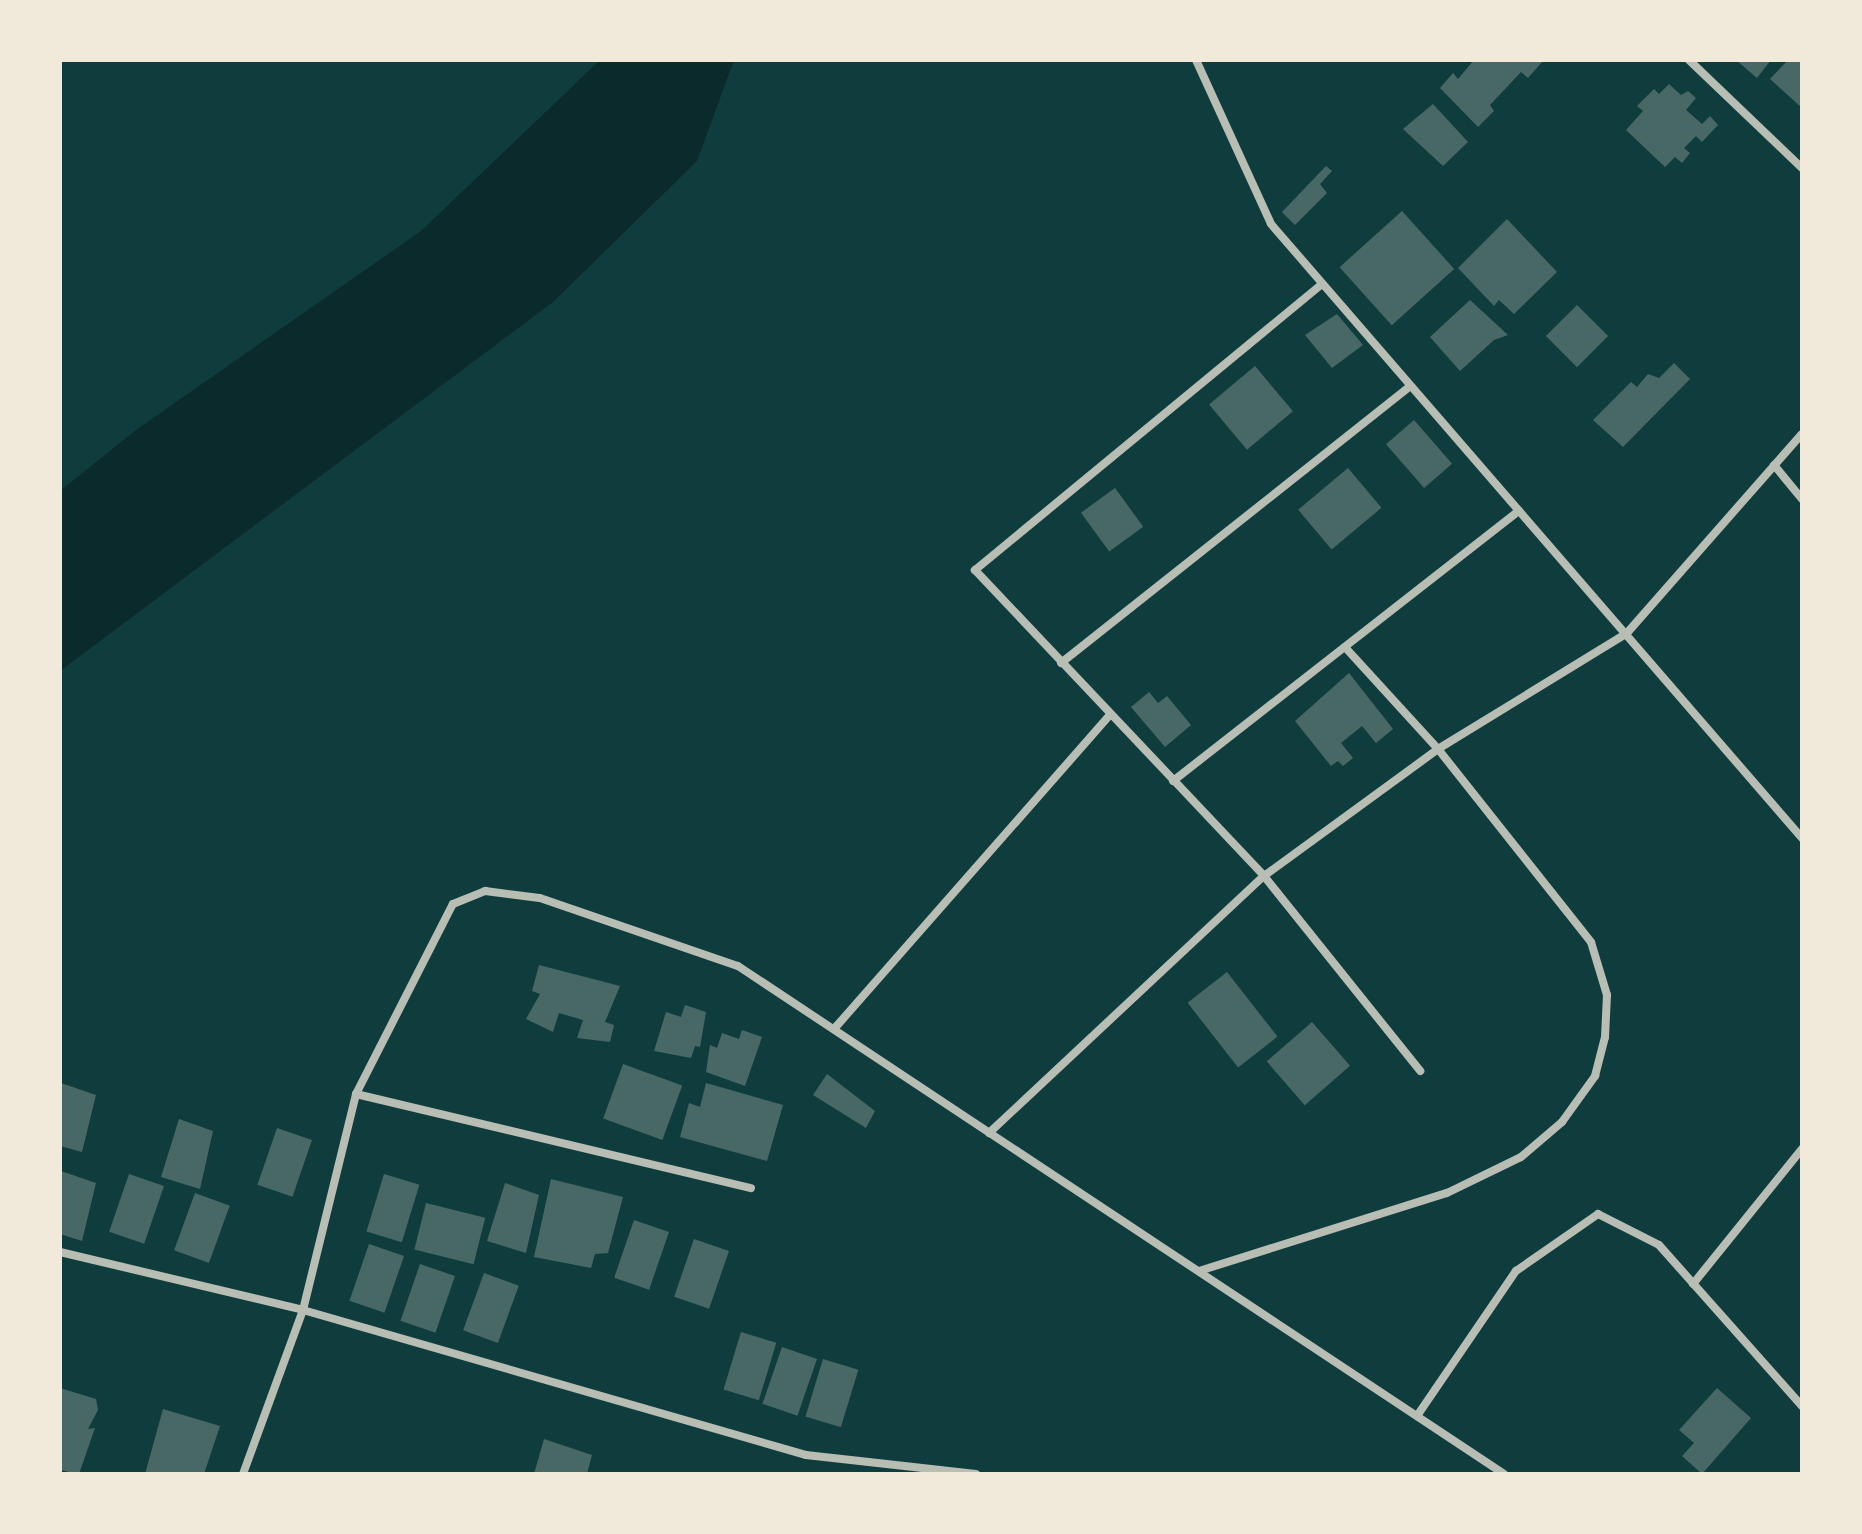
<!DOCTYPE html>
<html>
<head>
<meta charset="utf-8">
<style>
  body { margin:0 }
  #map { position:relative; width:1862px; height:1534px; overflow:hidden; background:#0f3d3e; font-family:"Varela Round",sans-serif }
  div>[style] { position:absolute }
  .water>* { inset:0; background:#0a2a2b }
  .building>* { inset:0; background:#486865; transform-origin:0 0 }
  .minor>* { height:8px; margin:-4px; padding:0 4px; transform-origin:4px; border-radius:4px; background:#b8beb3 }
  span { translate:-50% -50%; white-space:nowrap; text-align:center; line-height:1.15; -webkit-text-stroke:6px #f1e9da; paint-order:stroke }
  .frame { position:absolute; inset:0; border:62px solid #f1e9da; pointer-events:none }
</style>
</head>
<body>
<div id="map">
  <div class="water">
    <i style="clip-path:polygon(600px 60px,734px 60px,697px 161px,553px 302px,60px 671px,60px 491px,136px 430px,421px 231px)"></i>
  </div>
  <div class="building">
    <i style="clip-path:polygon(1474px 60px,1541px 60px,1542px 62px,1528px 78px,1521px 72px,1490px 105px,1494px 111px,1478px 127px,1440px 88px,1453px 73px,1458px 79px)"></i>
    <i style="clip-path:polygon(1736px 60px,1771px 60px,1757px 78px)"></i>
    <i style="clip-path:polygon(1788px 60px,1802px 60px,1802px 108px,1770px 79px)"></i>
    <i style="clip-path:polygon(1669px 84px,1681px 95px,1688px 91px,1696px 98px,1686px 110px,1702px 124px,1710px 116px,1718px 125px,1702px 142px,1696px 136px,1684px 148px,1690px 153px,1682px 163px,1675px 157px,1665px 167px,1626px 130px,1643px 111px,1637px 106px,1654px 89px,1659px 94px)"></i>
    <i style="clip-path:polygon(1433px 104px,1468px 142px,1443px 166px,1403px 129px)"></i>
    <i style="clip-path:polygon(1326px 166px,1332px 171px,1320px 184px,1327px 193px,1295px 225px,1282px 212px)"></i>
    <i style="left:1402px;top:211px;width:78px;height:84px;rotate:48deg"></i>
    <i style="clip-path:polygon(1507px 219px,1557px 272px,1514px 314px,1499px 300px,1494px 306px,1458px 268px)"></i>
    <i style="clip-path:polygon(1470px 300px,1508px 335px,1494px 340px,1460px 371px,1430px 337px)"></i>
    <i style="left:1577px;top:305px;width:44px;height:44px;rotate:45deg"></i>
    <i style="clip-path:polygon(1337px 314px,1363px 345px,1332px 368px,1305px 335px)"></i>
    <i style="clip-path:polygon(1674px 363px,1690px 379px,1623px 447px,1593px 420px,1631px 382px,1637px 387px,1648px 374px,1659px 378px)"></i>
    <i style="left:1255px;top:366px;width:59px;height:60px;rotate:50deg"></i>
    <i style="left:1414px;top:420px;width:58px;height:37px;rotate:49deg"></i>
    <i style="left:1348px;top:468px;width:52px;height:65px;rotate:50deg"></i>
    <i style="left:1115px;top:488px;width:48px;height:42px;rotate:54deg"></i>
    <i style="clip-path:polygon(1349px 673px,1393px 729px,1376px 743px,1362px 726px,1341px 743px,1353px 758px,1343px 766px,1338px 761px,1331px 766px,1295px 721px)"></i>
    <i style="clip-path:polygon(1149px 692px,1158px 703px,1167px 696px,1191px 725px,1165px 747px,1131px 707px)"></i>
    <i style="clip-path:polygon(539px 965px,620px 986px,605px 1022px,614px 1025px,610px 1042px,577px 1038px,583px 1020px,559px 1013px,553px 1032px,526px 1019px,540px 994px,532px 991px)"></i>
    <i style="left:1227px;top:972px;width:82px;height:50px;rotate:52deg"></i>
    <i style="clip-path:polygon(685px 1005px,706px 1012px,700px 1047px,695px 1046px,691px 1058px,654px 1051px,666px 1012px,681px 1017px)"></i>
    <i style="left:1312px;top:1022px;width:58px;height:60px;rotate:49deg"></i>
    <i style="clip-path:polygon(742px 1030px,762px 1037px,745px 1086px,706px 1072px,710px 1045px,717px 1048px,722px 1033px,739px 1039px)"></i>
    <i style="left:623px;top:1064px;width:63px;height:58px;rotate:20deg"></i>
    <i style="clip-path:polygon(827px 1074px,875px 1111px,866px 1128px,813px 1095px)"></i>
    <i style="clip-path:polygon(61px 1083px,96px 1095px,82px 1152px,60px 1146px)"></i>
    <i style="clip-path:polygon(706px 1083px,783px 1105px,767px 1161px,680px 1137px,689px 1103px,700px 1107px)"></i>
    <i style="clip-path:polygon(179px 1119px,213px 1131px,200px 1189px,161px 1177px)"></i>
    <i style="left:277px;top:1128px;width:37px;height:60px;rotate:19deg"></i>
    <i style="clip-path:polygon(61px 1171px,96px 1183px,82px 1241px,60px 1234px)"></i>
    <i style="left:129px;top:1174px;width:37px;height:61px;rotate:19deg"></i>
    <i style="left:384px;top:1174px;width:37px;height:60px;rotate:17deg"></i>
    <i style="clip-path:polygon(551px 1179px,623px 1197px,608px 1253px,595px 1254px,591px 1268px,534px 1257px)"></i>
    <i style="clip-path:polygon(505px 1183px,539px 1195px,526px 1253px,487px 1241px)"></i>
    <i style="left:195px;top:1193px;width:37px;height:61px;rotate:20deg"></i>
    <i style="left:426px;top:1203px;width:61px;height:48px;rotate:14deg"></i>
    <i style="left:634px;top:1220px;width:37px;height:61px;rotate:19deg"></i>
    <i style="left:694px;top:1239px;width:37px;height:61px;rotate:19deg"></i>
    <i style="left:369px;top:1244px;width:37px;height:60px;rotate:19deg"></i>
    <i style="left:420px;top:1264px;width:37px;height:60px;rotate:19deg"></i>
    <i style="left:484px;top:1273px;width:37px;height:61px;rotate:20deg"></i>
    <i style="left:741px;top:1332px;width:37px;height:60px;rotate:17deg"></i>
    <i style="left:782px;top:1347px;width:37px;height:60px;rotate:19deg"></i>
    <i style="left:823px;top:1359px;width:37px;height:60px;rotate:17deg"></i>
    <i style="clip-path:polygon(60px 1388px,96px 1399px,98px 1410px,88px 1429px,95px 1428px,79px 1474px,60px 1470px)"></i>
    <i style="clip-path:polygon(1717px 1388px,1751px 1418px,1702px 1474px,1682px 1456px,1694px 1443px,1679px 1430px)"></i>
    <i style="clip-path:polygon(163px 1409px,220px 1426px,204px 1474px,145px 1474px)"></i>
    <i style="clip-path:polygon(544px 1439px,592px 1455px,587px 1474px,534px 1474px)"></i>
  </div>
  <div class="minor">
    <i style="left:1196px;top:60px;width:180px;rotate:65.4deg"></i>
    <i style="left:1271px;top:224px;width:812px;rotate:49.15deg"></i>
    <i style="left:1689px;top:60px;width:156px;rotate:43.7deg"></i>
    <i style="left:1322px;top:284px;width:450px;rotate:140.5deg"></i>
    <i style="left:975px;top:570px;width:421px;rotate:46.6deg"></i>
    <i style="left:1264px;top:876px;width:250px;rotate:51.3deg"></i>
    <i style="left:1774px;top:465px;width:44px;rotate:50.5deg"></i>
    <i style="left:1061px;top:663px;width:446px;rotate:-38.4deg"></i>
    <i style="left:1173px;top:781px;width:439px;rotate:-38deg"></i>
    <i style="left:834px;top:1029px;width:417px;rotate:-48.7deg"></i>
    <i style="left:356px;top:1094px;width:406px;rotate:13.4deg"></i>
    <i style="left:989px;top:1133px;width:376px;rotate:-43.1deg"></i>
    <i style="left:1264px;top:876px;width:215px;rotate:-36.1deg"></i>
    <i style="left:1438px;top:749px;width:222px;rotate:-31.5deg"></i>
    <i style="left:1627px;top:633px;width:265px;rotate:-48.7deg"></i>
    <i style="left:60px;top:1252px;width:250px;rotate:13.4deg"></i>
    <i style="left:303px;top:1310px;width:523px;rotate:16.08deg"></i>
    <i style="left:806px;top:1455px;width:171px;rotate:6.4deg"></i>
    <i style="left:1199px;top:1271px;width:260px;rotate:-17.5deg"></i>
    <i style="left:1447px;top:1193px;width:82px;rotate:-25.9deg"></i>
    <i style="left:1521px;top:1157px;width:54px;rotate:-40.5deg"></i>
    <i style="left:1562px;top:1122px;width:57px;rotate:-54.3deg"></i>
    <i style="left:1595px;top:1076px;width:40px;rotate:-75.6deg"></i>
    <i style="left:1605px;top:1037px;width:42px;rotate:-87.3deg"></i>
    <i style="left:1607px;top:995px;width:55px;rotate:-106.8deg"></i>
    <i style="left:1591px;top:942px;width:246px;rotate:-128.4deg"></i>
    <i style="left:1438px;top:749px;width:138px;rotate:-132.4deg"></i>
    <i style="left:1693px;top:1284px;width:174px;rotate:-51.1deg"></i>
    <i style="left:1417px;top:1416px;width:176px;rotate:-55.7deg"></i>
    <i style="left:1516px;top:1271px;width:100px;rotate:-34.8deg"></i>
    <i style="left:1598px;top:1214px;width:68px;rotate:26.9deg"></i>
    <i style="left:1659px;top:1245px;width:215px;rotate:48.4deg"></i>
    <i style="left:243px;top:1474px;width:175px;rotate:-69.9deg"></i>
    <i style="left:303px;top:1310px;width:222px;rotate:-76.2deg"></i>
    <i style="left:356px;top:1094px;width:213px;rotate:-63deg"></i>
    <i style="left:453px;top:904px;width:35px;rotate:-22deg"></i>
    <i style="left:485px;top:891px;width:55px;rotate:7.3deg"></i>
    <i style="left:540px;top:898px;width:209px;rotate:19deg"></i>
    <i style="left:738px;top:966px;width:919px;rotate:33.55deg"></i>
  </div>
  <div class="frame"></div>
</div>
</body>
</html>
